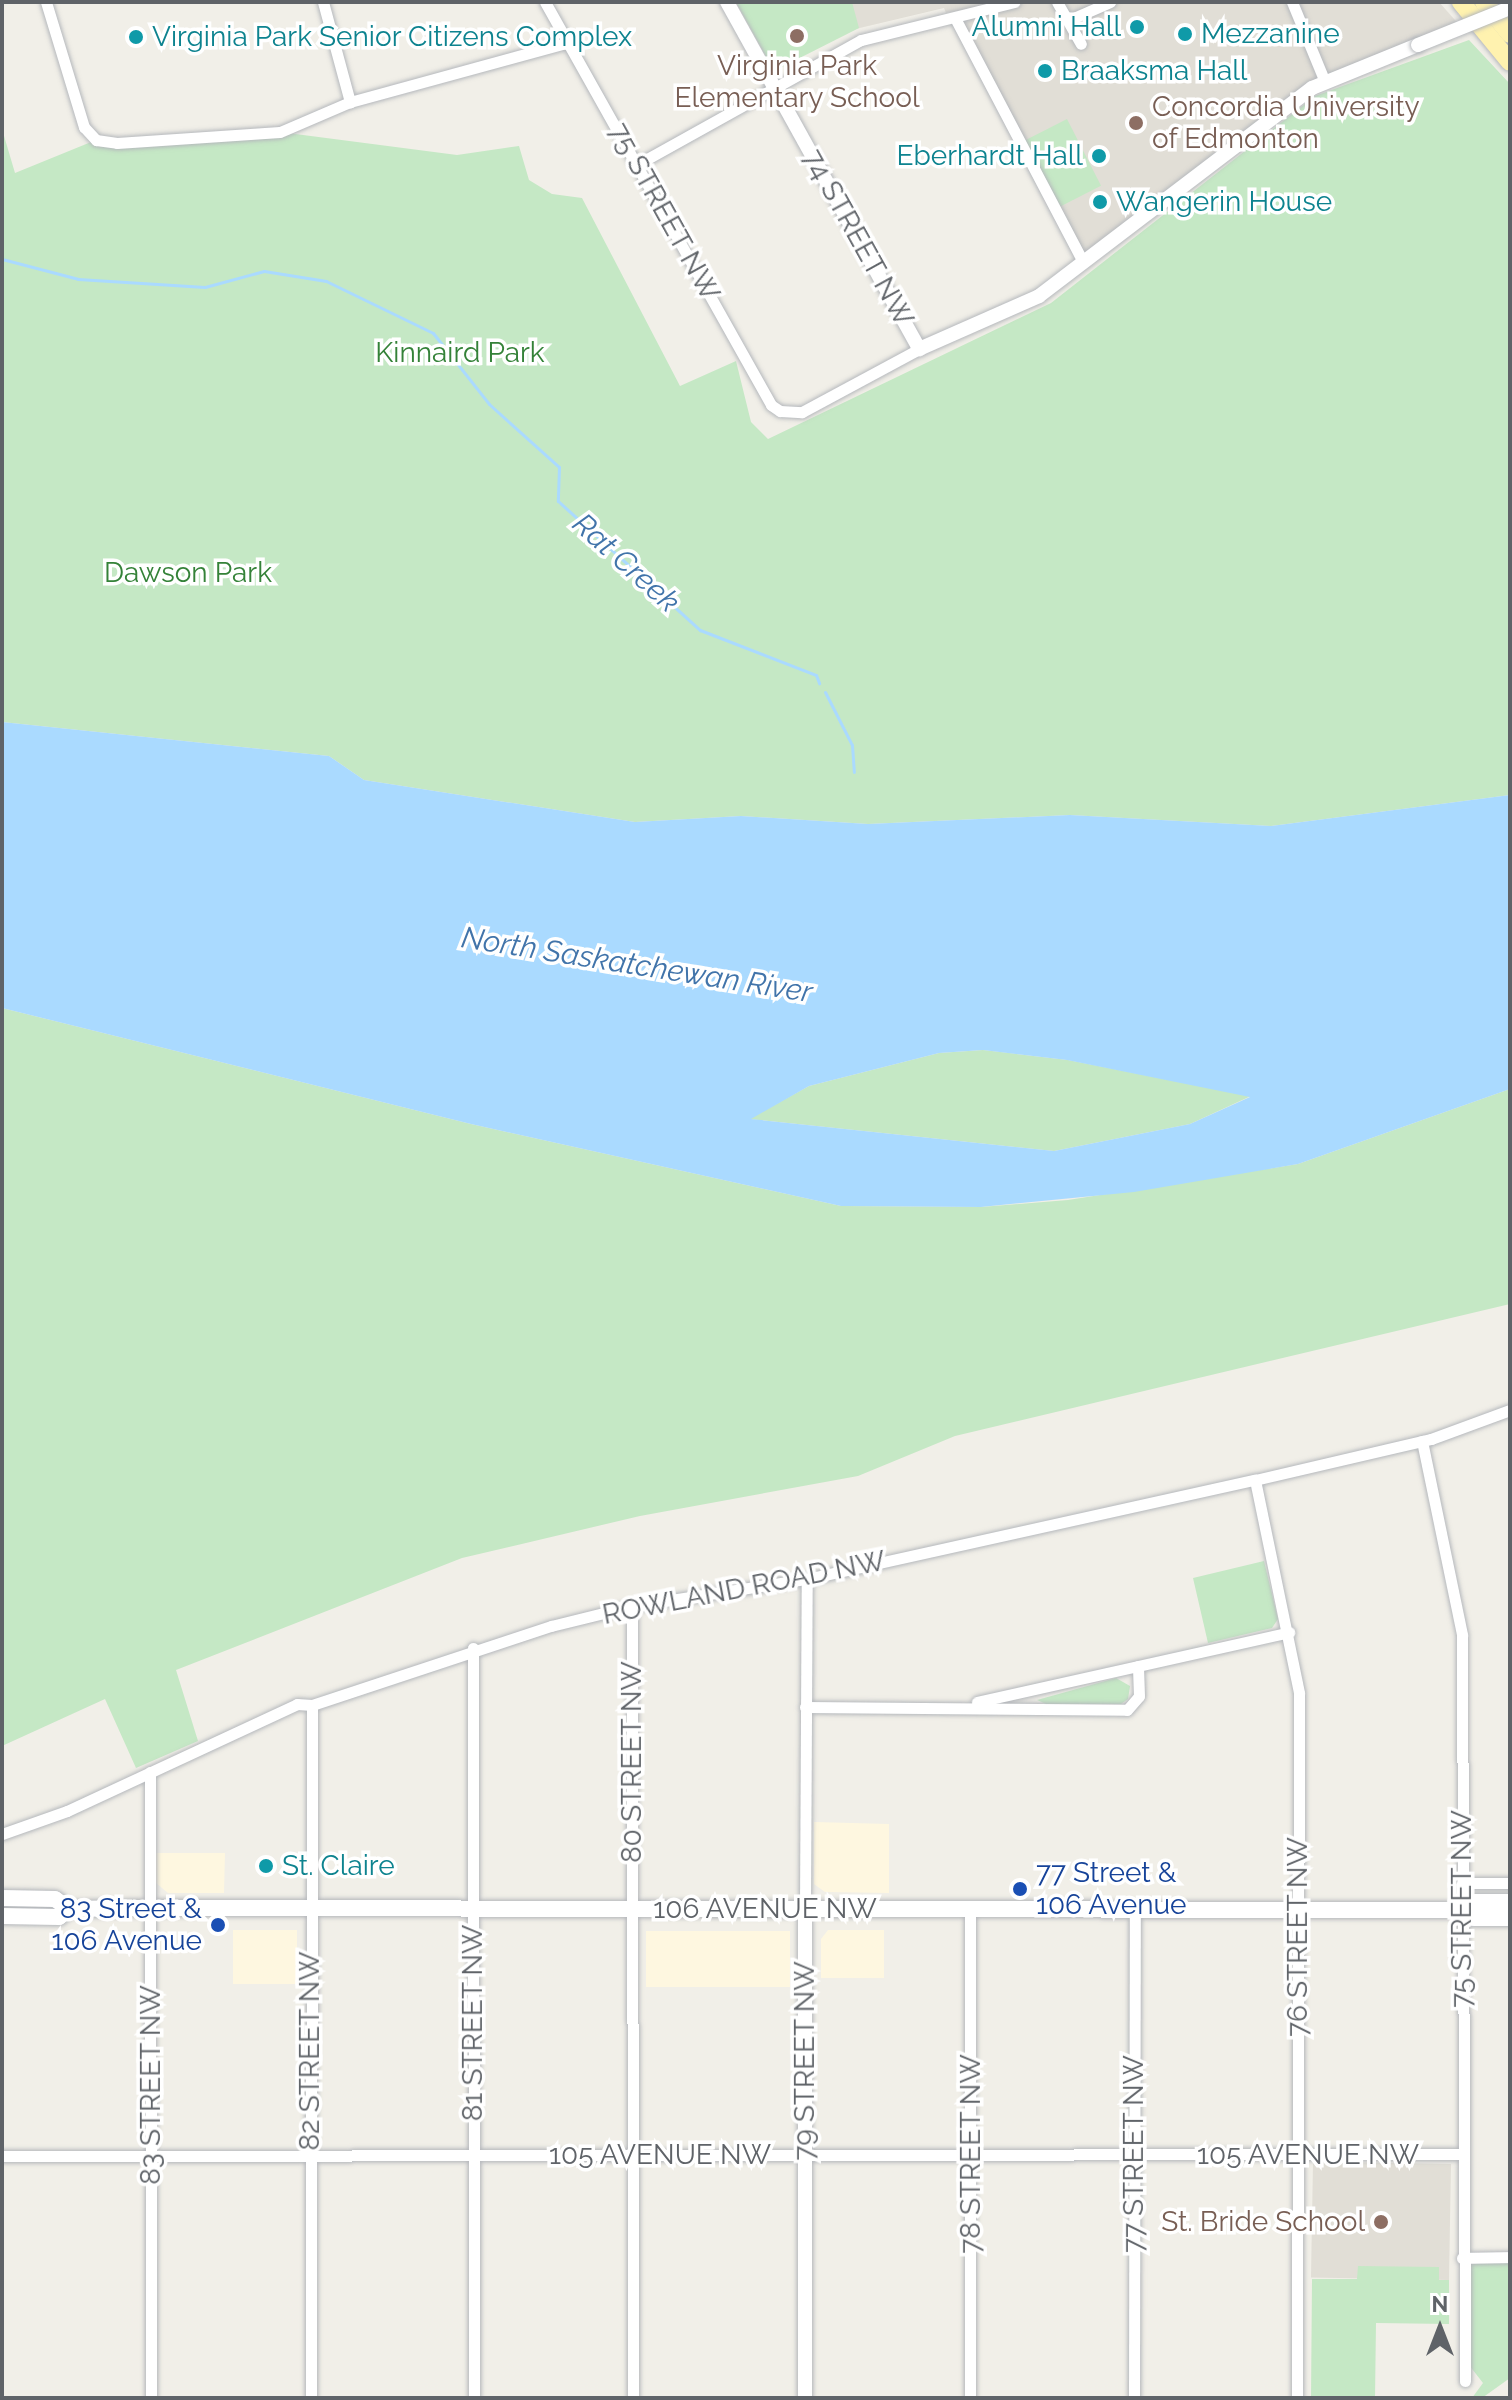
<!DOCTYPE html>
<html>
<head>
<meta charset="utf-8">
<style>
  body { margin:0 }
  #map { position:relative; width:1512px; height:2400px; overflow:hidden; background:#f1efe8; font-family:Raleway,sans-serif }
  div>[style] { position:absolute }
  .commercial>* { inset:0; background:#fef7e0; transform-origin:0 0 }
  .education>* { inset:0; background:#e1ded6; transform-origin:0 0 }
  .green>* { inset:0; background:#c5e8c5; transform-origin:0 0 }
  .water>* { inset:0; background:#aadaff }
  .stream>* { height:3px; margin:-1.5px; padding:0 1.5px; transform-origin:1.5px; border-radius:1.5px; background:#aadaff }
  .roads { filter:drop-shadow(0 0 2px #b5b8bc) drop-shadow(0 0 2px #b5b8bc) }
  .minor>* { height:11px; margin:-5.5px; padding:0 5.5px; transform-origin:5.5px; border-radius:5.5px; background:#fff }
  .tertiary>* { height:14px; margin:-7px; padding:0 7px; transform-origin:7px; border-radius:7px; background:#fff }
  .secondary>* { height:16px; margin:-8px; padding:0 8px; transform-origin:8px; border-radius:8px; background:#fff }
  .primary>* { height:18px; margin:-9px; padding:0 9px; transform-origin:9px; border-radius:9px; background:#fff2af }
  .bridges { filter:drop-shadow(0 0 2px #b5b8bc) drop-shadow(0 0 2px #b5b8bc) }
  .tertiary-bridge>* { height:14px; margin:-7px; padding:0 7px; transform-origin:7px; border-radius:7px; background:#fff }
  .dots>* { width:22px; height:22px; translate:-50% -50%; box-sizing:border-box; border:4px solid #fff; border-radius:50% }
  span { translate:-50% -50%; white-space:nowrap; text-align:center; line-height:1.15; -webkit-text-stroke:7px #fff; paint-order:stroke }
  .culture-label { font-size:28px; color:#0d838f }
  .right { translate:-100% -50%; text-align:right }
  .left { translate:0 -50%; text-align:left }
  .education-label { font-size:28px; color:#785e54 }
  .street-label { font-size:28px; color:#5f6368 }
  .park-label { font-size:28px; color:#348238 }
  .transit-label { font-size:28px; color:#164399 }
  .water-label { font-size:30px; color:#4174aa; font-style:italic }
  .frame { position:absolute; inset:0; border:4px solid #5f6368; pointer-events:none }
  .north { position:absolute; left:1400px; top:2288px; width:80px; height:80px; -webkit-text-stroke:6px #fff; paint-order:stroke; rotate:0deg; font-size:22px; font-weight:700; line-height:32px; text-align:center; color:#5f6368 }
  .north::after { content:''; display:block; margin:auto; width:28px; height:36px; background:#5f6368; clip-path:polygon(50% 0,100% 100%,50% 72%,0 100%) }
</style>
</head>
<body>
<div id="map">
  <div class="commercial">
    <i style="clip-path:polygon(814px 1822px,889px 1824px,889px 1893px,825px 1892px,814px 1884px)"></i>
    <i style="clip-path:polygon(156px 1853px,225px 1853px,224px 1893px,168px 1893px,156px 1883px)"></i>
    <i style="left:233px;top:1930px;width:64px;height:54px"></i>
    <i style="clip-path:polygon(828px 1930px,884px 1930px,884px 1978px,821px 1978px,821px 1939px)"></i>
    <i style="left:790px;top:1931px;width:56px;height:144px;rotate:90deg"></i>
  </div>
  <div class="education">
    <i style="clip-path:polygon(736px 2px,1439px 2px,1462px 28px,1325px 82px,1083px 262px,955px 18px,957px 11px,946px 13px,944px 8px,847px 31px,774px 71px)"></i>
    <i style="left:1451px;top:2164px;width:116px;height:138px;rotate:91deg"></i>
  </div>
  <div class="green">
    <i style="clip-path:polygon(736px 2px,852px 2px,859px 28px,774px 71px)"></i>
    <i style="clip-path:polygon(1469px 40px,1510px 84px,1510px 795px,1271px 826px,1070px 815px,868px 824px,741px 816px,635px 822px,364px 780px,329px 756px,2px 722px,2px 129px,15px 173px,96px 140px,280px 132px,457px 155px,519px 146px,529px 180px,552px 194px,582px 198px,680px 386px,736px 361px,751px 422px,768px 439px,1051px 303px,1315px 96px)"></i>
    <i style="left:1067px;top:119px;width:75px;height:54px;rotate:63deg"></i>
    <i style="clip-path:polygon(2px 1008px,471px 1124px,841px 1206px,981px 1207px,1068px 1200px,1298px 1164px,1510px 1089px,1510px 1304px,955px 1436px,858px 1476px,640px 1516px,462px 1558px,176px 1670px,198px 1741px,136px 1768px,105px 1699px,2px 1746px)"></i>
    <i style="clip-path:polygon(983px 1050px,1068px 1060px,1251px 1096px,1190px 1124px,1054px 1151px,749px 1119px,809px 1086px,939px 1053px)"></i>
    <i style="clip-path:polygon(1264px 1561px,1278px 1619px,1272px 1628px,1208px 1643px,1193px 1578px)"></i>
    <i style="clip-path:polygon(1116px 1678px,1130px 1686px,1128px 1699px,1121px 1704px,1046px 1704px,1037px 1700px)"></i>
    <i style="clip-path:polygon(1510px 2257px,1510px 2378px,1482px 2398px,1472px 2398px,1483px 2383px,1462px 2356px,1462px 2258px)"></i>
    <i style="clip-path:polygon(1358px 2266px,1439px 2267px,1439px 2280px,1449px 2280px,1449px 2324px,1376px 2323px,1375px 2398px,1311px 2398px,1312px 2279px,1357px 2279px)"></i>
  </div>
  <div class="water">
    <i style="clip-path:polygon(evenodd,2px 722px,329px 756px,364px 780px,635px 822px,741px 816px,868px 824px,1070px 815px,1271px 826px,1510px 795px,1510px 1089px,1298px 1164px,1134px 1192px,981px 1207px,841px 1206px,471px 1124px,2px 1008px,2px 722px,983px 1050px,1067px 1060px,1250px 1097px,1190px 1124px,1054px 1151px,751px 1119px,809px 1086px,939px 1053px,983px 1050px)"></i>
  </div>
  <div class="stream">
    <i style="left:2px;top:259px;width:79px;rotate:14.7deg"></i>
    <i style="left:78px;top:279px;width:127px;rotate:3.6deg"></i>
    <i style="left:205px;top:287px;width:61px;rotate:-15.2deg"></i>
    <i style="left:264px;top:271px;width:63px;rotate:9.2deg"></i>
    <i style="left:326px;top:281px;width:119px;rotate:25.9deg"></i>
    <i style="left:433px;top:333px;width:90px;rotate:51.7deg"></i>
    <i style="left:489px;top:404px;width:94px;rotate:42deg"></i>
    <i style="left:559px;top:467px;width:34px;rotate:92deg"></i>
    <i style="left:558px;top:501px;width:192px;rotate:42.3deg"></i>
    <i style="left:700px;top:630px;width:124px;rotate:21.2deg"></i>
    <i style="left:816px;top:675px;width:9px;rotate:69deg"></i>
    <i style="left:825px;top:692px;width:59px;rotate:63deg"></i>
    <i style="left:852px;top:745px;width:27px;rotate:86deg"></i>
  </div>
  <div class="roads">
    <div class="minor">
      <i style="left:46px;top:2px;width:131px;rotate:73.1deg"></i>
      <i style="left:84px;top:127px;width:18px;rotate:47deg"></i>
      <i style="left:96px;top:140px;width:21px;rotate:8deg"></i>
      <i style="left:117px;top:143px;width:163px;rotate:-3.9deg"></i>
      <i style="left:280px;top:132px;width:76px;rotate:-23.2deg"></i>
      <i style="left:350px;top:102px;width:224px;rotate:-15.3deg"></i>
      <i style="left:323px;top:2px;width:104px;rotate:74.9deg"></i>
      <i style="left:545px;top:2px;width:462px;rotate:60.7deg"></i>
      <i style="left:771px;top:405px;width:11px;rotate:34deg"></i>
      <i style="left:780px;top:411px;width:22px;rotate:3deg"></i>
      <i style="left:802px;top:412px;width:133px;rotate:-28.3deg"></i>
      <i style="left:1057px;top:2px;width:48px;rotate:60.3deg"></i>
      <i style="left:1292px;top:2px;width:87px;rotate:67.6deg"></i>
      <i style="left:955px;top:18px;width:276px;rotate:62.3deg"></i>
      <i style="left:1069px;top:20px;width:45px;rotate:-23.7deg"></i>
      <i style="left:638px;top:164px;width:255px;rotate:-29.1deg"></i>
      <i style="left:861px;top:40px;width:158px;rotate:-13.9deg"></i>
      <i style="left:1422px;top:1441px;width:198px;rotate:78.3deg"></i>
      <i style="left:1462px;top:1635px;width:746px;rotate:89.77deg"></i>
      <i style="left:1255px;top:1480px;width:217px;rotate:78.3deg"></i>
      <i style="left:1299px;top:1693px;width:705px;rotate:90.16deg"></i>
      <i style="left:632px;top:1606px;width:792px;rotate:89.93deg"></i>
      <i style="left:473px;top:1648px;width:750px;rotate:89.92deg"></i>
      <i style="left:977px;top:1702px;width:320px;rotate:-12.6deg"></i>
      <i style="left:805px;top:1707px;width:322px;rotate:0.5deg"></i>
      <i style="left:1127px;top:1710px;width:18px;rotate:-49deg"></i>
      <i style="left:1139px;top:1696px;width:30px;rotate:-92deg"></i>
      <i style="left:150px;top:1772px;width:626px;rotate:89.91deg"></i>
      <i style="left:2px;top:1834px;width:69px;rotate:-19.5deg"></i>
      <i style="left:67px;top:1811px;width:254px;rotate:-24.9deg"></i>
      <i style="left:297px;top:1704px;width:15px;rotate:4deg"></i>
      <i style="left:312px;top:1705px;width:252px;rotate:-18.3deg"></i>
      <i style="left:551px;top:1626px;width:83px;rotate:-13.9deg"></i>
      <i style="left:632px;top:1606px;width:177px;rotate:-8.8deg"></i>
      <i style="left:807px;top:1579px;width:459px;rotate:-12.5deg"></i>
      <i style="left:1255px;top:1480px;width:181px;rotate:-13.1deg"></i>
      <i style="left:1431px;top:1439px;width:84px;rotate:-20.2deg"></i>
      <i style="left:1462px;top:1883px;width:48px"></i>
      <i style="left:805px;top:1909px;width:330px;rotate:-89.7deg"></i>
      <i style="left:2px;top:2156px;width:1460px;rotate:-0.08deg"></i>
      <i style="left:1462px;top:2258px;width:48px;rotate:-1.2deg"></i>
      <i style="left:311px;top:2398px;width:693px;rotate:-89.92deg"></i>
      <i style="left:970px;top:2398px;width:489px;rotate:-90deg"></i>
      <i style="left:1134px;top:2398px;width:489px;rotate:-89.9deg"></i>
    </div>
    <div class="tertiary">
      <i style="left:727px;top:2px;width:397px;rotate:61deg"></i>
      <i style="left:919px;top:349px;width:131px;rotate:-23.8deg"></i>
      <i style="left:1039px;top:296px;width:343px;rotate:-37.3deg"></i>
      <i style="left:1312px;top:88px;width:114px;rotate:-22.1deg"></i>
      <i style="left:805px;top:2398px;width:489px;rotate:-90deg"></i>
    </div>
    <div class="secondary">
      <i style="left:2px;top:1898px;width:53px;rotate:1.1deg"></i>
      <i style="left:55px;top:1899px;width:17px;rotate:36deg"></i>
      <i style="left:1461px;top:1910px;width:16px;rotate:30deg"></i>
      <i style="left:1475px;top:1918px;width:35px"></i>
      <i style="left:2px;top:1916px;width:57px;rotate:1deg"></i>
      <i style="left:59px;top:1917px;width:13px;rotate:-39deg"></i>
      <i style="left:69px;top:1909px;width:69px;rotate:-0.8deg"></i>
      <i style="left:138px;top:1908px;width:1323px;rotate:0.09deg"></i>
      <i style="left:1461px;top:1910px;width:16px;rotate:-30deg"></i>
      <i style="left:1475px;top:1902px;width:35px"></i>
    </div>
    <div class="primary">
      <i style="left:1461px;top:2px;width:77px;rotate:50.8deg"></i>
      <i style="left:1484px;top:2px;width:41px;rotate:50.9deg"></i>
    </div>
  </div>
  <div class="bridges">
    <div class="tertiary-bridge">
      <i style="left:1418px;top:45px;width:99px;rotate:-21.9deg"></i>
    </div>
  </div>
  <div class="dots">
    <i style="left:1137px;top:27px;background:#0f9aa8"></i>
    <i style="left:1185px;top:34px;background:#0f9aa8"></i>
    <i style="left:797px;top:36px;background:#8d6e63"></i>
    <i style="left:136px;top:37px;background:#0f9aa8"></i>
    <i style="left:1045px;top:71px;background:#0f9aa8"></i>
    <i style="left:1136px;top:123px;background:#8d6e63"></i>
    <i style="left:1099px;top:156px;background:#0f9aa8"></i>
    <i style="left:1100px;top:202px;background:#0f9aa8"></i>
    <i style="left:266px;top:1866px;background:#0f9aa8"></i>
    <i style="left:1020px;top:1889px;background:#1a4fb4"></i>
    <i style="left:218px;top:1925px;background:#1a4fb4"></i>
    <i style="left:1381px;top:2222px;background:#8d6e63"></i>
  </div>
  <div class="culture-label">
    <span class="right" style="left:1121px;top:27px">Alumni Hall</span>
    <span class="left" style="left:1201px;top:34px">Mezzanine</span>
    <span class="left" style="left:152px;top:37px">Virginia Park Senior Citizens Complex</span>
    <span class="left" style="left:1061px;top:71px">Braaksma Hall</span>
    <span class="right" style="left:1083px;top:156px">Eberhardt Hall</span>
    <span class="left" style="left:1116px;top:202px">Wangerin House</span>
    <span class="left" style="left:282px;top:1866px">St. Claire</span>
  </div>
  <div class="education-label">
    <span style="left:797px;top:82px">Virginia Park<br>Elementary School</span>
    <span class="left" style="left:1152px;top:123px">Concordia University<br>of Edmonton</span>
    <span class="right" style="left:1365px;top:2222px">St. Bride School</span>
  </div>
  <div class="street-label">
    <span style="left:664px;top:212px;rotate:61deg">75 STREET NW</span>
    <span style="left:858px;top:238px;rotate:61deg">74 STREET NW</span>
    <span style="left:744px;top:1588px;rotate:-11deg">ROWLAND ROAD NW</span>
    <span style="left:632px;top:1762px;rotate:-90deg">80 STREET NW</span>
    <span style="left:765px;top:1909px">106 AVENUE NW</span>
    <span style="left:1462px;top:1909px;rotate:-90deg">75 STREET NW</span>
    <span style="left:1298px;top:1937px;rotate:-90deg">76 STREET NW</span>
    <span style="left:473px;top:2023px;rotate:-90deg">81 STREET NW</span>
    <span style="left:310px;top:2051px;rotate:-90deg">82 STREET NW</span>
    <span style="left:805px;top:2061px;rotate:-90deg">79 STREET NW</span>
    <span style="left:151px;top:2085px;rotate:-90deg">83 STREET NW</span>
    <span style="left:971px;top:2154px;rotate:-90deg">78 STREET NW</span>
    <span style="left:1134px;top:2154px;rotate:-90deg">77 STREET NW</span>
    <span style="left:660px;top:2155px">105 AVENUE NW</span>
    <span style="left:1308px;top:2155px">105 AVENUE NW</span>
  </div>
  <div class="park-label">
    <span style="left:460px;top:353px">Kinnaird Park</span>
    <span style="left:188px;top:573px">Dawson Park</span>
  </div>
  <div class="transit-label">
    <span class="left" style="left:1036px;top:1889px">77 Street &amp;<br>106 Avenue</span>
    <span class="right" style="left:202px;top:1925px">83 Street &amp;<br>106 Avenue</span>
  </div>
  <div class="water-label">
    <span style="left:626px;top:563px;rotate:42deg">Rat Creek</span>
    <span style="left:637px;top:965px;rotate:9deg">North Saskatchewan River</span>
  </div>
  <div class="frame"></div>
  <div class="north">N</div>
</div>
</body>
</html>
